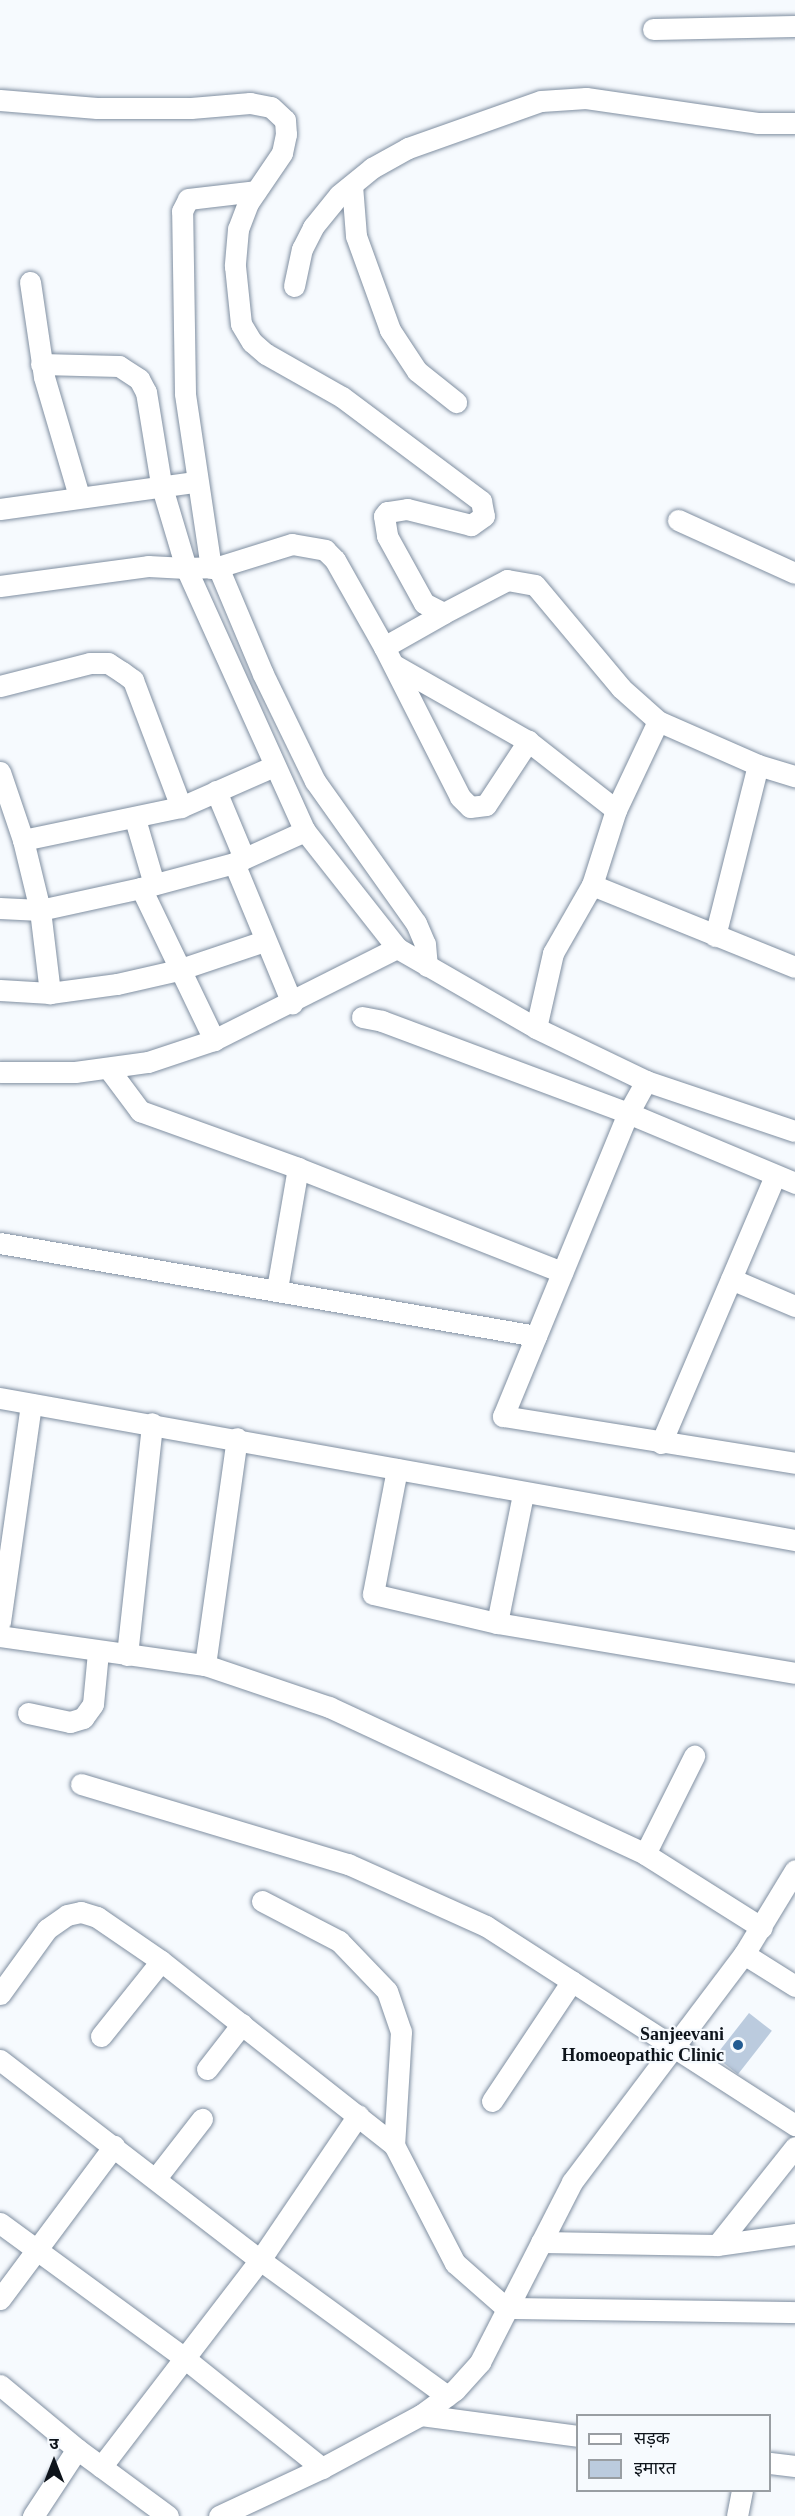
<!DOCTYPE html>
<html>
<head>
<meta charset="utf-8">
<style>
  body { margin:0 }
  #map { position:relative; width:795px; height:2516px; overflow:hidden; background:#f6fafe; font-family:"Times New Roman","Noto Sans Devanagari",serif }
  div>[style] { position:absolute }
  .building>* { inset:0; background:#bbcbde; transform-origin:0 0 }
  .roads { filter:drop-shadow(0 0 2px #808fa1) drop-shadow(0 0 2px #808fa1) }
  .street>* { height:21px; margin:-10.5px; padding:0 10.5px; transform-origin:10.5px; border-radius:10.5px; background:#fff }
  .dots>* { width:16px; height:16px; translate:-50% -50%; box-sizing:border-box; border:3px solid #f6fafe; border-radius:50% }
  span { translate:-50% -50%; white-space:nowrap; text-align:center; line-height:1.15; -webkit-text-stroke:4.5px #f6fafe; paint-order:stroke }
  .poi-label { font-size:18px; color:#0e141b; font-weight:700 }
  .right { translate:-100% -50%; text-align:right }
  .legend { position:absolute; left:576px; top:2414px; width:195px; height:78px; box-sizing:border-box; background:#f6fafe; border:2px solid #999ea3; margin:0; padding:8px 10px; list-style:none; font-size:18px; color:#0e141b }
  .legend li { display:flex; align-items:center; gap:12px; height:30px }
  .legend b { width:30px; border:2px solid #999ea3 }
  .north { position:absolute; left:24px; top:2432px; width:60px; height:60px; -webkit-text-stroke:4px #f6fafe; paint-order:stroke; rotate:0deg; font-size:16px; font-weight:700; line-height:24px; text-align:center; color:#0e141b }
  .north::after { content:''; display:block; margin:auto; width:21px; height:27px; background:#0e141b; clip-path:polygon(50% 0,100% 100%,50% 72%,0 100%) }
</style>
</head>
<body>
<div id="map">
  <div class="building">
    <i style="left:749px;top:2013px;width:29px;height:55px;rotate:38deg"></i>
  </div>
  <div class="roads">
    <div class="street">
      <i style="left:653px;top:29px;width:142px;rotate:-1.2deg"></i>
      <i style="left:0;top:100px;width:97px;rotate:4.7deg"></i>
      <i style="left:97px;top:108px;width:94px"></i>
      <i style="left:191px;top:108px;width:59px;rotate:-4.8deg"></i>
      <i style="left:250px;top:103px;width:21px;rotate:11deg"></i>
      <i style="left:271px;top:107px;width:19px;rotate:43deg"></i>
      <i style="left:285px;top:120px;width:14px;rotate:86deg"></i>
      <i style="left:286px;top:134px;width:19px;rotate:102deg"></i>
      <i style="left:282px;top:153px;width:60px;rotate:124.2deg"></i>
      <i style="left:248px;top:203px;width:28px;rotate:111deg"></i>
      <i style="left:238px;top:229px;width:37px;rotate:95deg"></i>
      <i style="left:235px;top:266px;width:58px;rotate:84.1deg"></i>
      <i style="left:241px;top:324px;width:21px;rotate:59deg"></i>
      <i style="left:252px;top:342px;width:18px;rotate:41deg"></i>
      <i style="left:266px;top:354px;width:87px;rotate:29.5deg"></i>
      <i style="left:342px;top:397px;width:174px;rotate:36.8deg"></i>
      <i style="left:481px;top:501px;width:15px;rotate:79deg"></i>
      <i style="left:484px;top:516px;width:16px;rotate:145deg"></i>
      <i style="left:471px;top:525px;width:66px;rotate:-166deg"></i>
      <i style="left:407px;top:509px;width:20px;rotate:171deg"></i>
      <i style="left:387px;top:512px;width:5px;rotate:127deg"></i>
      <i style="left:384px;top:516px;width:20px;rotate:81deg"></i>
      <i style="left:387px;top:536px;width:77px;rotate:61.1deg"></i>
      <i style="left:424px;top:603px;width:22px;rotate:27deg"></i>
      <i style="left:444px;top:613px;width:71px;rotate:-27.6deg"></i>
      <i style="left:507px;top:580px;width:28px;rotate:10deg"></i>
      <i style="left:535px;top:585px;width:134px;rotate:50.1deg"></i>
      <i style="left:621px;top:688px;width:50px;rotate:41.7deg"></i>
      <i style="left:658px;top:721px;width:109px;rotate:23.7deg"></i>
      <i style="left:758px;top:765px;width:39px;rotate:17deg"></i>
      <i style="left:352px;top:185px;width:51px;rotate:85.5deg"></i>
      <i style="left:356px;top:236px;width:100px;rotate:70.1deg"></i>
      <i style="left:390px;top:330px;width:49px;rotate:56.6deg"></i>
      <i style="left:417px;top:371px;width:50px;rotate:38.5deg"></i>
      <i style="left:30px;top:282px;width:96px;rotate:81.6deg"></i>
      <i style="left:44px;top:377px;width:124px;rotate:73.6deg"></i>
      <i style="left:294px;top:286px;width:38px;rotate:-78deg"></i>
      <i style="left:302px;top:249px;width:25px;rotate:-63deg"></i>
      <i style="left:313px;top:227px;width:41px;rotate:-50.9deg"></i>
      <i style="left:339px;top:195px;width:43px;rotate:-39.3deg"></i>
      <i style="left:372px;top:168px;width:41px;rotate:-29.1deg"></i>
      <i style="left:408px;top:148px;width:141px;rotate:-19.5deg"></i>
      <i style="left:541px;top:101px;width:45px;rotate:-3.8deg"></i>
      <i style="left:586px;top:98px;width:173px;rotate:8.3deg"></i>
      <i style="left:757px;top:123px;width:38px"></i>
      <i style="left:41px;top:364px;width:78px;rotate:1.5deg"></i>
      <i style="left:119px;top:366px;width:24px;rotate:33deg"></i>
      <i style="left:139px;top:379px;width:15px;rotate:62deg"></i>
      <i style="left:146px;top:392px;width:93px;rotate:80.7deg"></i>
      <i style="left:161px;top:484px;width:88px;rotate:73.4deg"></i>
      <i style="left:186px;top:568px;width:32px;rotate:-2deg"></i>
      <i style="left:218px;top:567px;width:77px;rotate:-17.3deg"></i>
      <i style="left:292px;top:544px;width:34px;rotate:10deg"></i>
      <i style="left:325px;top:550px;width:14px;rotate:45deg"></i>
      <i style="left:335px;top:560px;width:100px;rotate:60.6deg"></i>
      <i style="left:384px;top:647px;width:168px;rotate:63.1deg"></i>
      <i style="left:460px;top:797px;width:14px;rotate:45deg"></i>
      <i style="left:470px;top:807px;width:16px;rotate:-7deg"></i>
      <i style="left:486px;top:805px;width:77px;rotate:-56.7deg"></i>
      <i style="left:0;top:509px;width:197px;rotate:-7.9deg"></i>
      <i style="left:678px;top:520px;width:128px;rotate:24.4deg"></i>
      <i style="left:218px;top:567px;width:116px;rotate:67.2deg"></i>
      <i style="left:263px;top:674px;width:119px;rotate:64.1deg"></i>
      <i style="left:315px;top:781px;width:174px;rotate:54.6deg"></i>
      <i style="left:416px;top:923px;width:23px;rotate:67deg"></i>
      <i style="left:425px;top:944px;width:22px;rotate:85deg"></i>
      <i style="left:211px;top:568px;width:177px;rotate:-98.5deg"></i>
      <i style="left:185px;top:393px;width:182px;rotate:-90.9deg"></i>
      <i style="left:182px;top:211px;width:13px;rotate:-63deg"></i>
      <i style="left:188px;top:199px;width:68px;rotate:-6.7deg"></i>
      <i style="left:0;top:586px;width:149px;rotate:-7.7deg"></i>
      <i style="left:148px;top:566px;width:38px;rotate:3deg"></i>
      <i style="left:186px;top:568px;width:289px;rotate:65.7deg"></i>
      <i style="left:305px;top:831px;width:149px;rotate:51.8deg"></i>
      <i style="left:397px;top:948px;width:160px;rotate:29.9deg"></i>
      <i style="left:536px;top:1028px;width:122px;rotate:25.7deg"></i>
      <i style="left:646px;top:1081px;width:157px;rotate:18.6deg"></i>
      <i style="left:384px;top:647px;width:69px;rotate:-29.5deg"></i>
      <i style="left:394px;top:665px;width:154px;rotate:29.6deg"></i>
      <i style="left:528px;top:741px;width:112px;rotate:38.1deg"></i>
      <i style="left:0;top:686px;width:93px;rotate:-14.3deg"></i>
      <i style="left:90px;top:663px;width:18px"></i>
      <i style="left:108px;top:663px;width:17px;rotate:33deg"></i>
      <i style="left:122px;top:672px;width:14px;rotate:36deg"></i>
      <i style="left:133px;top:680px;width:136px;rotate:69.3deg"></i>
      <i style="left:0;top:772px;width:72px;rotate:71.3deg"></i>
      <i style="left:23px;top:840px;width:161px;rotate:-11.8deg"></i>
      <i style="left:181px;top:807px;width:102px;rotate:-23.8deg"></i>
      <i style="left:216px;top:791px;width:73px;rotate:67.3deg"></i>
      <i style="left:135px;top:819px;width:68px;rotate:73.7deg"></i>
      <i style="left:23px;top:840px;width:72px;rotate:76.3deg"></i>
      <i style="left:40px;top:910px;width:84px;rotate:83.1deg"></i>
      <i style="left:234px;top:863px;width:152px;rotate:67.5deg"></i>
      <i style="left:592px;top:885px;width:219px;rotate:22deg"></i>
      <i style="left:141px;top:888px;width:169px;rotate:64.3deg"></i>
      <i style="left:0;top:908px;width:40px;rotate:2.9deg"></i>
      <i style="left:40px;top:910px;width:103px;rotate:-12.3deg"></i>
      <i style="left:141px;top:888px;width:96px;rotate:-15deg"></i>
      <i style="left:234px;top:863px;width:78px;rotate:-24.3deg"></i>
      <i style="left:715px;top:936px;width:176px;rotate:-75.9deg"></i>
      <i style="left:0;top:990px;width:50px;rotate:3.4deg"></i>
      <i style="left:50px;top:993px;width:68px;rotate:-7.7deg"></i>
      <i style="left:117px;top:984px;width:63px;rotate:-12.9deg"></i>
      <i style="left:178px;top:970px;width:91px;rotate:-18.6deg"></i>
      <i style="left:362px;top:1017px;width:20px;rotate:11deg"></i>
      <i style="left:382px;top:1021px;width:263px;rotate:20.5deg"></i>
      <i style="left:628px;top:1113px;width:181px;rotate:22.7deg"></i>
      <i style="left:536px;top:1028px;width:77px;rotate:-77.2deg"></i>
      <i style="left:553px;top:953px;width:78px;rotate:-60.2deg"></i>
      <i style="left:592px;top:885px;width:79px;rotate:-72.3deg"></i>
      <i style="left:616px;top:810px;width:98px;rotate:-64.7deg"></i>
      <i style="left:108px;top:1068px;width:54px;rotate:53.3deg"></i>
      <i style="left:140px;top:1111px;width:168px;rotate:19.8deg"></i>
      <i style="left:298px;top:1168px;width:284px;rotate:21.5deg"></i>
      <i style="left:0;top:1072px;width:75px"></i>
      <i style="left:75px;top:1072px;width:74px;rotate:-7.8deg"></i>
      <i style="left:148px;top:1062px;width:70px;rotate:-18.4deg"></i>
      <i style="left:214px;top:1040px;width:205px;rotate:-26.7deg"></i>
      <i style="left:646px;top:1081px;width:37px;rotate:119deg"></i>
      <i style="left:628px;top:1113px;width:328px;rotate:112.4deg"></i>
      <i style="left:503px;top:1416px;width:296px;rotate:9.1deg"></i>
      <i style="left:0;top:1243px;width:544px;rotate:9.84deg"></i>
      <i style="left:731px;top:1279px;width:69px;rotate:22.9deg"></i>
      <i style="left:277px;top:1289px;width:123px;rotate:-80.2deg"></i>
      <i style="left:0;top:1398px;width:808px;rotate:10.13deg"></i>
      <i style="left:661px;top:1443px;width:290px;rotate:-66.9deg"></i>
      <i style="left:397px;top:1469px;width:127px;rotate:100.9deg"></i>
      <i style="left:373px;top:1594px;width:127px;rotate:13.2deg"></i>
      <i style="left:497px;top:1623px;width:302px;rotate:9.5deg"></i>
      <i style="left:0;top:1622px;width:220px;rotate:-81.9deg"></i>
      <i style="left:497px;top:1623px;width:132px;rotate:-78.6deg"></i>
      <i style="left:0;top:1636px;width:207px;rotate:8.1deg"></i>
      <i style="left:205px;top:1665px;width:131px;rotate:18.7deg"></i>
      <i style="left:329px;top:1707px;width:349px;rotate:24.9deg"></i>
      <i style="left:645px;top:1854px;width:138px;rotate:32.3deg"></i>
      <i style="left:127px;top:1655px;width:233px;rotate:-83.8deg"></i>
      <i style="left:205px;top:1665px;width:229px;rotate:-82deg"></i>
      <i style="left:28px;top:1713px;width:43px;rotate:12.1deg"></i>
      <i style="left:70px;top:1722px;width:14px;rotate:-17deg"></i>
      <i style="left:83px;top:1718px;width:17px;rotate:-54deg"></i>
      <i style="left:93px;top:1704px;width:52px;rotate:-84.5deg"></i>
      <i style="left:81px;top:1784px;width:279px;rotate:16.7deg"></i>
      <i style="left:348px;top:1864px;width:151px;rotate:24.2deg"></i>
      <i style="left:486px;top:1926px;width:368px;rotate:32.8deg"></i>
      <i style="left:645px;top:1854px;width:110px;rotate:-63.4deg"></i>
      <i style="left:262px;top:1901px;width:87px;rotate:27.5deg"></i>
      <i style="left:339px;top:1941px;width:69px;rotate:46.2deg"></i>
      <i style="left:387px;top:1991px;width:43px;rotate:71.1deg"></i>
      <i style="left:401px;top:2032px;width:113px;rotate:93.5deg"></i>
      <i style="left:744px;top:1954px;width:60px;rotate:32.1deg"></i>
      <i style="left:0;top:1994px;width:80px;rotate:-54.1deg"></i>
      <i style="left:47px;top:1929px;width:24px;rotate:-35deg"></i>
      <i style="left:67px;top:1915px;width:14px;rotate:-12deg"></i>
      <i style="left:81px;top:1912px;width:17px;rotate:17deg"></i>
      <i style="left:97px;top:1917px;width:78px;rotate:34.5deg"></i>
      <i style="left:161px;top:1961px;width:297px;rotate:38.3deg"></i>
      <i style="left:394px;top:2145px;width:133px;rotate:62.7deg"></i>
      <i style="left:455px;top:2263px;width:68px;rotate:41.4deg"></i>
      <i style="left:506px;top:2308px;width:289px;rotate:0.8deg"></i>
      <i style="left:101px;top:2036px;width:96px;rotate:-51.3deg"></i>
      <i style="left:0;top:2060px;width:328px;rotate:37.6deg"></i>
      <i style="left:260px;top:2260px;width:231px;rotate:36deg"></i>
      <i style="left:207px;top:2069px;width:57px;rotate:-52.1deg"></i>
      <i style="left:492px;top:2101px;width:144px;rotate:-56.3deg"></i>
      <i style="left:156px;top:2178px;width:75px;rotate:-52.1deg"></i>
      <i style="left:0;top:2223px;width:227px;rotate:36.2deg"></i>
      <i style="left:183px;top:2357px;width:178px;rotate:38.6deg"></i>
      <i style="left:541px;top:2242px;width:176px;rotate:1deg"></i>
      <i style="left:717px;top:2245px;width:79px;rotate:-8deg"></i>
      <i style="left:717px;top:2245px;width:125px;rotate:-51.5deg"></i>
      <i style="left:0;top:2299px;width:191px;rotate:-53.3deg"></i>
      <i style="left:0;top:2385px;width:100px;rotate:39.7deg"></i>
      <i style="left:77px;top:2449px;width:113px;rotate:36.4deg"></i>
      <i style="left:421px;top:2415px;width:158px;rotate:7.6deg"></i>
      <i style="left:770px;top:2463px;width:25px;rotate:7deg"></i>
      <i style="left:101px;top:2467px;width:261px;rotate:-52.5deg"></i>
      <i style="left:260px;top:2260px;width:175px;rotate:-55.9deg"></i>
      <i style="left:33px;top:2516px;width:80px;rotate:-56.7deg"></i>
      <i style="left:219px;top:2516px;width:114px;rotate:-25deg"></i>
      <i style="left:322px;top:2468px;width:112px;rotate:-28.2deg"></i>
      <i style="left:421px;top:2415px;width:42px;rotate:-36.3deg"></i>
      <i style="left:455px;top:2390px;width:38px;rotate:-48deg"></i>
      <i style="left:480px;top:2362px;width:202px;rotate:-62.9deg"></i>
      <i style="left:572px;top:2182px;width:286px;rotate:-53deg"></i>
      <i style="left:744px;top:1954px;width:98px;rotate:-58.7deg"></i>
      <i style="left:737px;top:2516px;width:26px;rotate:-79deg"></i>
    </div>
  </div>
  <div class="dots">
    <i style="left:738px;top:2045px;background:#225b92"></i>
  </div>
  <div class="poi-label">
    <span class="right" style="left:724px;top:2045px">Sanjeevani<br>Homoeopathic Clinic</span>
  </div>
  <ul class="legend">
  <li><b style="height:8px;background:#fff"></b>सड़क</li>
  <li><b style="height:16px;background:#bbcbde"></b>इमारत</li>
  </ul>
  <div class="north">उ</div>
</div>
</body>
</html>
